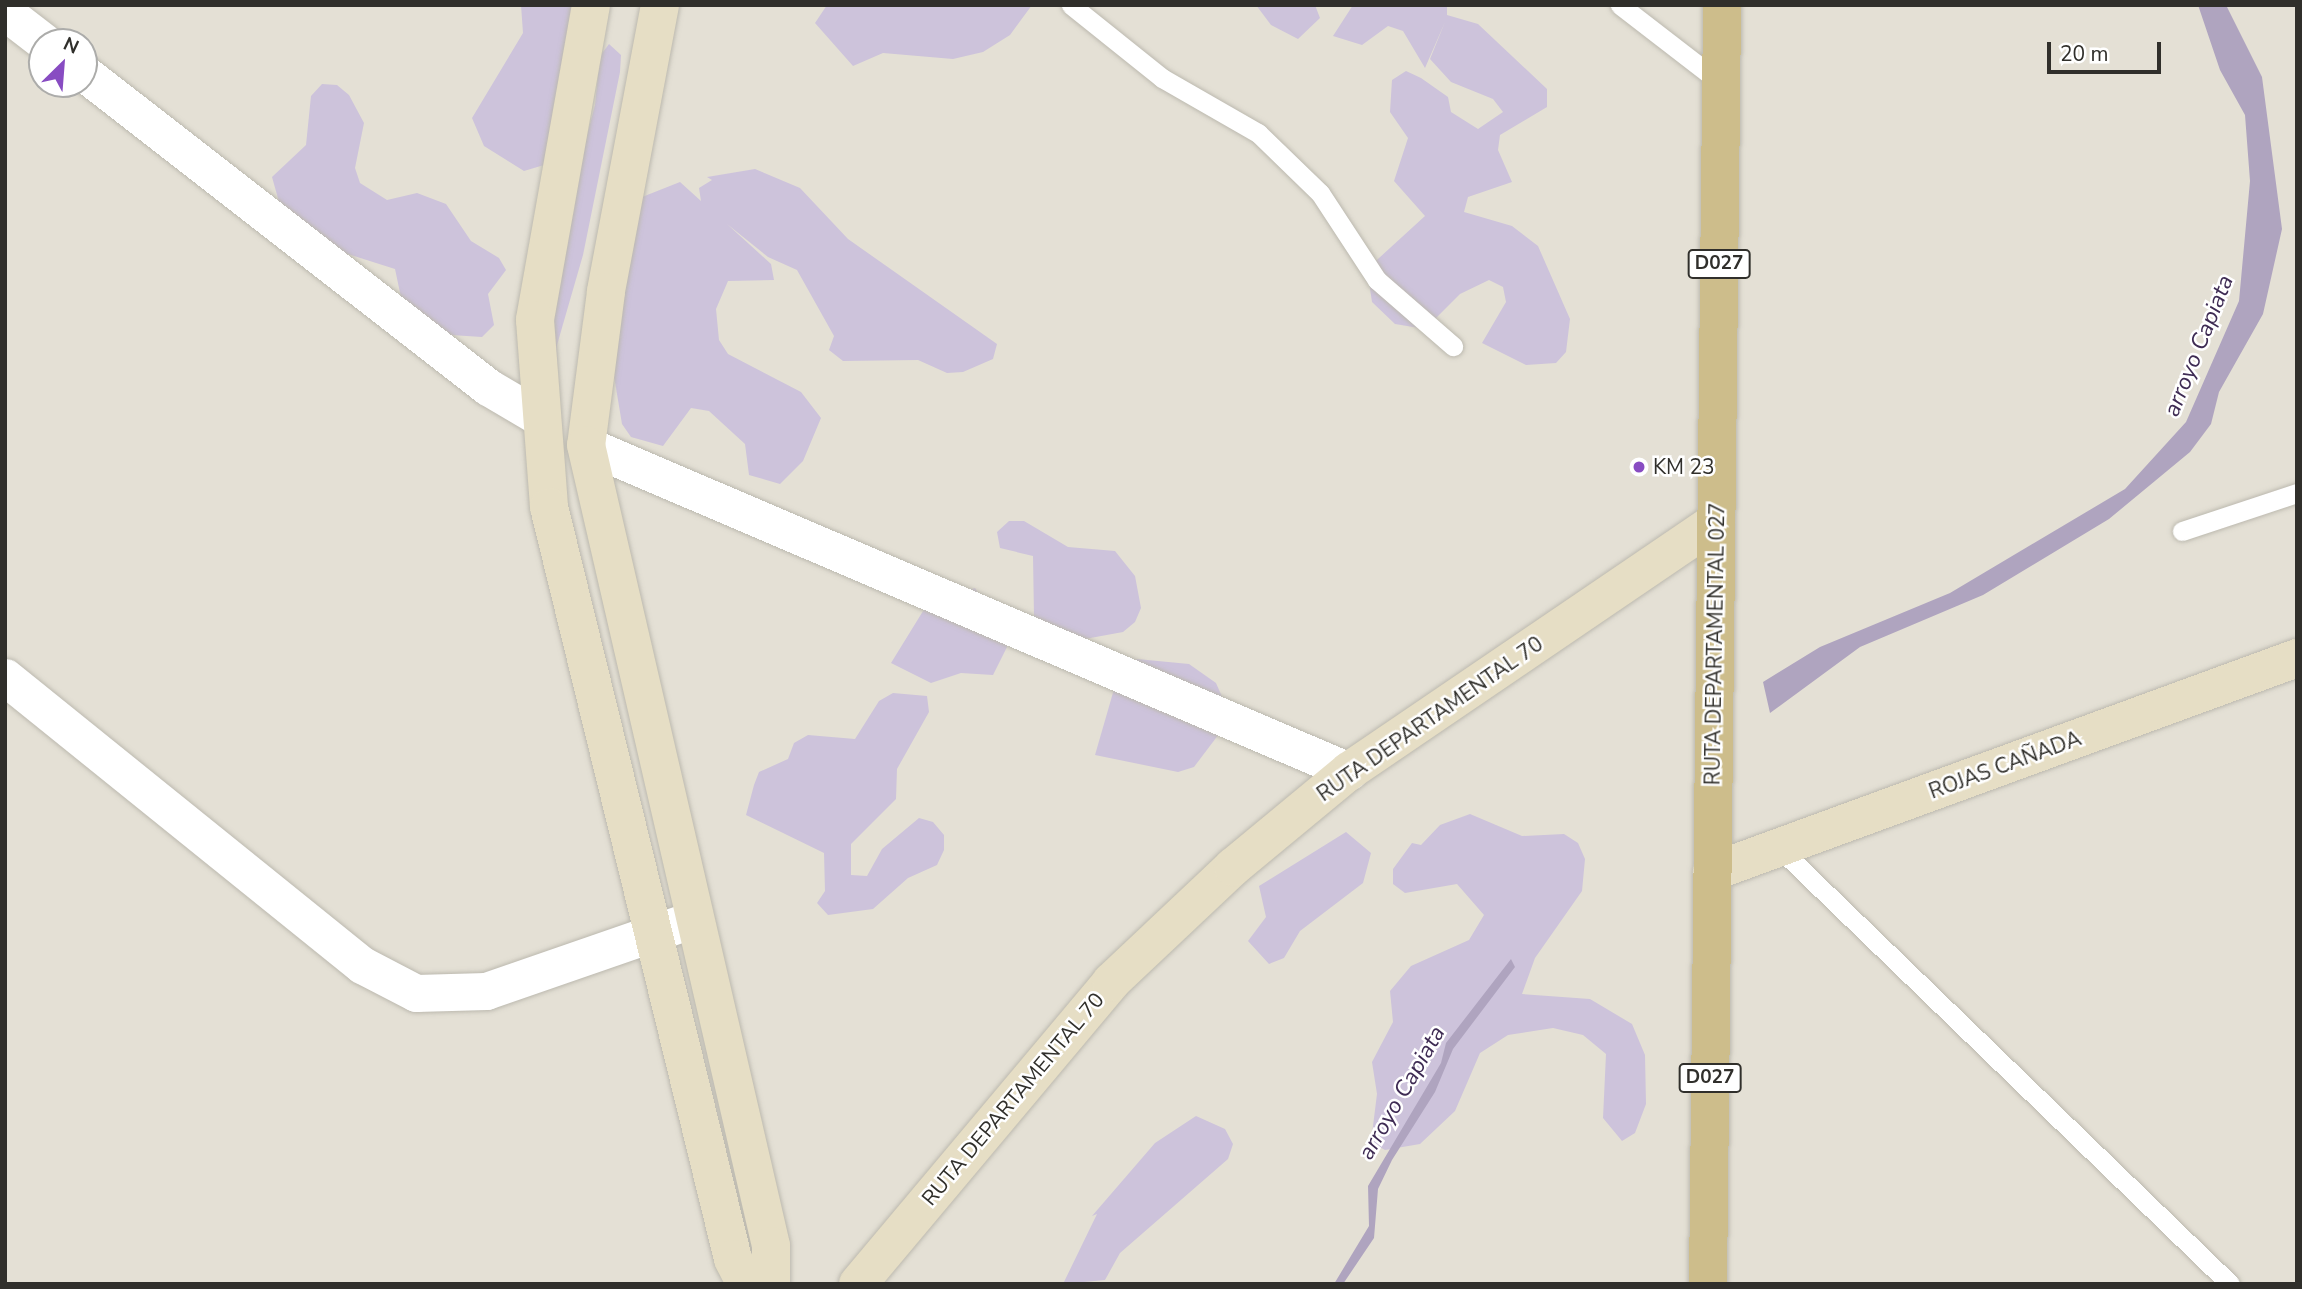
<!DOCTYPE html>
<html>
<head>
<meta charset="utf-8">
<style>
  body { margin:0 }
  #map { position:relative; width:2302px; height:1289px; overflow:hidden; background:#e4e0d5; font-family:"Nunito Sans",sans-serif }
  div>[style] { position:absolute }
  .green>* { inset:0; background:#cdc3db }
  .water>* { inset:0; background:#afa4bf }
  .roads { filter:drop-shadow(0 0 2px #bcb9af) drop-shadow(0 0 2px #bcb9af) }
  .lane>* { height:19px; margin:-9.5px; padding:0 9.5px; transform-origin:9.5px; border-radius:9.5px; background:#fff }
  .street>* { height:37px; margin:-18.5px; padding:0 18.5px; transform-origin:18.5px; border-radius:18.5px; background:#fff }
  .secondary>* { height:38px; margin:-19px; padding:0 19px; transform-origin:19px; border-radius:19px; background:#e6dec5 }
  .primary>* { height:38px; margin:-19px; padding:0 19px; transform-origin:19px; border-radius:19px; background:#cdbd8b }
  .dots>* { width:19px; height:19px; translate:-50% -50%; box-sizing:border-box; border:4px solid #fff; border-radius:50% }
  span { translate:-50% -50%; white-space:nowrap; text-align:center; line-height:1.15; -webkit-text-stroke:5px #fff; paint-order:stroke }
  .shield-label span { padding:2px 5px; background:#fff; border:2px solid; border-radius:5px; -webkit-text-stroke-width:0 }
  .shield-label { font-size:19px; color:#302f2b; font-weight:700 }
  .poi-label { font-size:21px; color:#302f2b }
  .left { translate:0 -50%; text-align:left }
  .street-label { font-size:21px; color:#302f2b }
  .water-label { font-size:23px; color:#3e2b53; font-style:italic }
  .frame { position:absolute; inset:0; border:7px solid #302f2b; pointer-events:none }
  .north { position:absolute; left:28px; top:28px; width:70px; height:70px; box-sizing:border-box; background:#fff; border:2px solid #acacaa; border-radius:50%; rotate:25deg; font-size:19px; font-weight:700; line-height:28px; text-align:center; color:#302f2b }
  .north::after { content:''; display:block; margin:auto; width:24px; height:32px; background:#884cc2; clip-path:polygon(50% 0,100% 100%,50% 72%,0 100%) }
  .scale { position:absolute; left:2047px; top:42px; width:114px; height:32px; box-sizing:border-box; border:4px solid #302f2b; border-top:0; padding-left:9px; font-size:21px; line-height:24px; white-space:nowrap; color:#302f2b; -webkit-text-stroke:5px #fff; paint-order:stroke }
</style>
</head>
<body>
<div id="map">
  <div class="green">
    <i style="clip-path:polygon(521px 5px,582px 5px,554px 162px,524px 171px,484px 146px,472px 118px,523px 33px)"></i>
    <i style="clip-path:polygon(827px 5px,1032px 5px,1010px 35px,983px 52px,953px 59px,883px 53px,853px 66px,815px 23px)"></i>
    <i style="clip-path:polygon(1256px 5px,1315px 5px,1320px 18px,1298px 39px,1271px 25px)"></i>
    <i style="clip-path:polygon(1353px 5px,1447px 5px,1447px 15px,1478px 24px,1547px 89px,1547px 107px,1500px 135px,1498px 150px,1512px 182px,1468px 197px,1464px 212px,1512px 226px,1538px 246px,1570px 319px,1566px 352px,1556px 363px,1526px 365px,1482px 343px,1506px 302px,1503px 287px,1489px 280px,1460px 294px,1425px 329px,1395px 324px,1372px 302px,1367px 269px,1425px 216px,1394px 181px,1408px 138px,1390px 112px,1392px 80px,1406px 71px,1421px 78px,1448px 97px,1451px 112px,1478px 129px,1503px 112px,1493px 99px,1451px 82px,1430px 59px,1445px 22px,1425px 68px,1403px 31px,1388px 26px,1362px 45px,1333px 36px)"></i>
    <i style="clip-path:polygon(609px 44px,621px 55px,620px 72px,583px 255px,557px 345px,558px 406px,546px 292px,595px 105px,600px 56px)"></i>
    <i style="clip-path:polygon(322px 84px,337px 85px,349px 95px,364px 123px,355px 168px,360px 183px,387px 200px,417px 193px,446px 204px,471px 241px,499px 258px,506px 270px,488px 294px,494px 325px,482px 337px,436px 334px,402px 302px,395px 269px,332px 249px,281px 209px,272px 177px,306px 145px,311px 96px)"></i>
    <i style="clip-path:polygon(755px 169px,800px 188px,848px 239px,997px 344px,993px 359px,963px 372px,947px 373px,918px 360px,843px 361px,829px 350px,834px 336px,797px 270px,768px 257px,727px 224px,771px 264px,774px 280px,728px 281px,716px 309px,719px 340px,728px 354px,801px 392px,821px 418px,803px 461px,780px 484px,749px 475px,745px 444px,709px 411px,691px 408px,663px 446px,631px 437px,622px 424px,614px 376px,632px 201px,680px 182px,701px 201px,699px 188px,712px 180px,707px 177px)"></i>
    <i style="clip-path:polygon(1009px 521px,1024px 521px,1068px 547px,1115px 551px,1135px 576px,1141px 608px,1135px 622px,1123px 632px,1074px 641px,1034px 617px,1033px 556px,1000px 548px,997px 532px)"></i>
    <i style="clip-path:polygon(975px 588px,1003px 629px,1007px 647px,993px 675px,961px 673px,931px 683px,891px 663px,928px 603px)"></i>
    <i style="clip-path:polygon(1137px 659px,1189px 664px,1216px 683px,1223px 699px,1222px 730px,1194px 767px,1178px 772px,1095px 755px,1121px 665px)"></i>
    <i style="clip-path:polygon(893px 693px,927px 696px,929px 712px,897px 769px,896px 799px,851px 844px,851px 875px,867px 876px,882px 849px,919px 818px,933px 822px,944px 835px,944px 850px,937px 865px,908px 878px,873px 909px,828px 915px,817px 903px,825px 891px,824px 853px,746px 815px,754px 785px,759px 772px,788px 759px,794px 743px,808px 735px,855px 739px,879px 701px)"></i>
    <i style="clip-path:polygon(1470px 814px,1522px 836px,1564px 834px,1578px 843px,1585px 859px,1582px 891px,1535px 958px,1522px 994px,1590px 999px,1632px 1024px,1645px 1055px,1646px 1104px,1635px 1133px,1622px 1141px,1603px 1118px,1606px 1054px,1583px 1035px,1553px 1028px,1508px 1035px,1480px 1053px,1455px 1111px,1420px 1144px,1385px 1150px,1371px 1142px,1377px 1094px,1372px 1062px,1393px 1022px,1390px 991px,1411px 966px,1469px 940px,1484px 915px,1457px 884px,1405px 893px,1393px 884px,1393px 869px,1412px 843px,1421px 845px,1440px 825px)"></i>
    <i style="clip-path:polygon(1346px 832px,1371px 853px,1363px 883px,1300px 931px,1284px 958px,1269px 964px,1248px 941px,1266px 917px,1259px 886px)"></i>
    <i style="clip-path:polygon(1196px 1116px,1225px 1129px,1233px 1144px,1228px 1159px,1120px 1253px,1105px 1280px,1063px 1284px,1097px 1214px,1092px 1216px,1155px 1143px)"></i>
  </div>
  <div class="water">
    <i style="clip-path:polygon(2198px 5px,2226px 5px,2262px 77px,2282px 229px,2263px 314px,2219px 392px,2211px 424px,2190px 452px,2109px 519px,1983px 595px,1860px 647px,1770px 713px,1763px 682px,1820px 647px,1950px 593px,2125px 489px,2186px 422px,2239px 301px,2250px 181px,2245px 115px,2220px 70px)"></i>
    <i style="clip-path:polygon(1511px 959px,1515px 967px,1453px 1049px,1435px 1092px,1392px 1160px,1378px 1189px,1374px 1238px,1343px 1284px,1334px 1284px,1369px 1226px,1368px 1186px,1441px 1063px,1446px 1043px)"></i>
  </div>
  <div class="roads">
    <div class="lane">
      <i style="left:1071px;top:5px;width:117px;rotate:38.7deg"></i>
      <i style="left:1162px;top:78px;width:111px;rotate:29.8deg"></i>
      <i style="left:1258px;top:133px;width:86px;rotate:44.1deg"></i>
      <i style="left:1320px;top:193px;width:104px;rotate:56.8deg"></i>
      <i style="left:1377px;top:280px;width:101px;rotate:41deg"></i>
      <i style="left:1620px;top:5px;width:128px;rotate:37.7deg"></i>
      <i style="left:2182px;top:531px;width:121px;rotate:-18.3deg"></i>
      <i style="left:1779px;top:848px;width:627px;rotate:44.03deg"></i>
    </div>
    <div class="street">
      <i style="left:5px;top:12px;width:49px;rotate:37.6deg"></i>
      <i style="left:84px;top:73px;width:512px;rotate:37.86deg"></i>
      <i style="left:488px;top:387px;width:59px;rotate:30.5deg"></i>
      <i style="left:586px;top:445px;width:830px;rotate:23.14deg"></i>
      <i style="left:5px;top:677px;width:459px;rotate:38.9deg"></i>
      <i style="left:362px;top:965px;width:61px;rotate:27.4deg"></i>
      <i style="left:416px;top:993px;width:70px;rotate:-1.6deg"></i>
      <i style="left:486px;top:991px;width:220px;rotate:-19.1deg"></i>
    </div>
    <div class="secondary">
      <i style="left:591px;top:5px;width:320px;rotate:100.1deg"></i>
      <i style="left:535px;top:320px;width:188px;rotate:85.7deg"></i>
      <i style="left:549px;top:507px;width:774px;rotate:76.25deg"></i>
      <i style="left:733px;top:1259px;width:28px;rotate:63deg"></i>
      <i style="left:660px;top:5px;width:292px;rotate:100.7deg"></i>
      <i style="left:606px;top:292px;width:154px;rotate:97.4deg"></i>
      <i style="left:586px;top:445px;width:822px;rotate:76.99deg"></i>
      <i style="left:771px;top:1246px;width:38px;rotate:90deg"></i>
      <i style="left:1712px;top:872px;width:623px;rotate:-20.09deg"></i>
      <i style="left:858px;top:1284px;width:394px;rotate:-50deg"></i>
      <i style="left:1111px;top:982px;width:168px;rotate:-43.3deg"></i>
      <i style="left:1233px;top:867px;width:151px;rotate:-39.6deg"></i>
      <i style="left:1349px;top:771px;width:443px;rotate:-34.2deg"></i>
    </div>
    <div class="primary">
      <i style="left:1708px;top:1284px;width:1279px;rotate:-89.37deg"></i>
    </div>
  </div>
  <div class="dots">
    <i style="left:1639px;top:467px;background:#884cc2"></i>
  </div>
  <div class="shield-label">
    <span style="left:1719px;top:264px">D027</span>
    <span style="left:1710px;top:1078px">D027</span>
  </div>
  <div class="poi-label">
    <span class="left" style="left:1653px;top:467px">KM 23</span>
  </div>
  <div class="street-label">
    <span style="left:1715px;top:644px;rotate:-89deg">RUTA DEPARTAMENTAL 027</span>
    <span style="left:1430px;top:719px;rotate:-35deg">RUTA DEPARTAMENTAL 70</span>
    <span style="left:2005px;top:765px;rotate:-20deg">ROJAS CAÑADA</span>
    <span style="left:1013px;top:1099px;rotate:-50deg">RUTA DEPARTAMENTAL 70</span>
  </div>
  <div class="water-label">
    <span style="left:2199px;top:346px;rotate:-68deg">arroyo Capiata</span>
    <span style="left:1402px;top:1093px;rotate:-60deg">arroyo Capiata</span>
  </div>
  <div class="frame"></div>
  <div class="north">N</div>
  <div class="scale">20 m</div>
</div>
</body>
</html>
